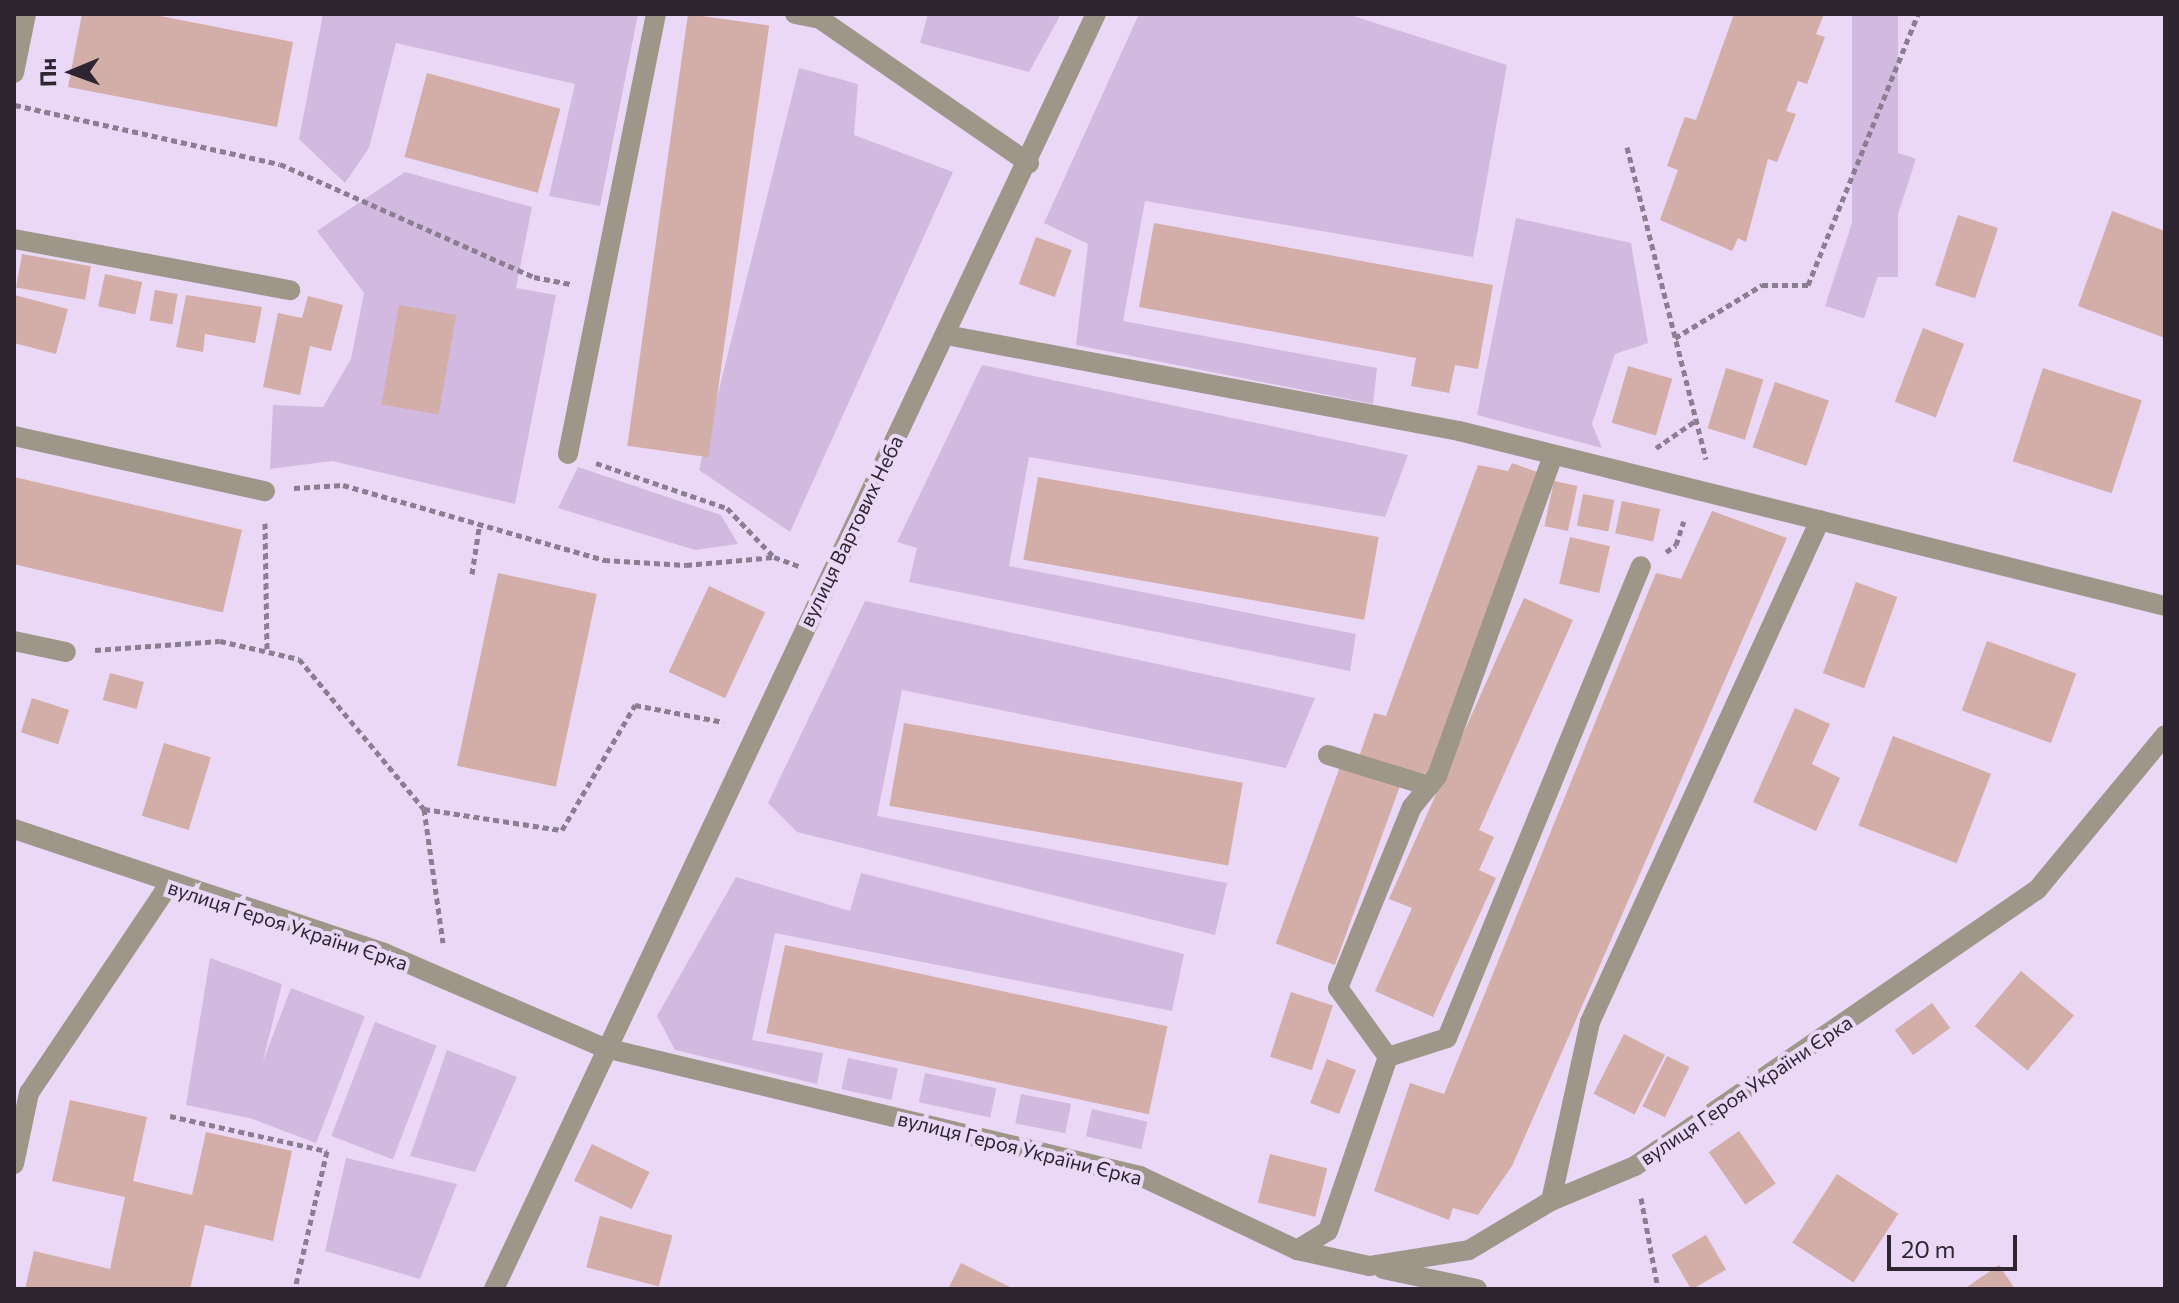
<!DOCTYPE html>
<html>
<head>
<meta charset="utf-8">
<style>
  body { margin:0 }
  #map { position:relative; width:2179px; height:1303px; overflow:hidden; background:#ebd8f6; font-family:Commissioner,sans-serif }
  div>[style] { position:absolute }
  .green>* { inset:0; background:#d2b9e0; transform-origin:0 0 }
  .building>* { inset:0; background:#d3ada7; transform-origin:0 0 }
  .path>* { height:5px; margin-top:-2.5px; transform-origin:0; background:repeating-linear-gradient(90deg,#8b7e93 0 6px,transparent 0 10px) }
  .minor>* { height:20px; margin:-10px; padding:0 10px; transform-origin:10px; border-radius:10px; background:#9d9689 }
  span { translate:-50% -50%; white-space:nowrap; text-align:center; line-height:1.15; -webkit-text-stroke:8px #ebd8f6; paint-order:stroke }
  .street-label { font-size:20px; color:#2d2631 }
  .frame { position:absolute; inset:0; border:16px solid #2d2631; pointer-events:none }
  .north { position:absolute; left:32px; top:32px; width:80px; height:80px; -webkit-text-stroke:6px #ebd8f6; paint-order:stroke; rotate:269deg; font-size:22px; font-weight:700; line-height:32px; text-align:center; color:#2d2631 }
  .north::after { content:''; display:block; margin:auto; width:28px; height:36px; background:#2d2631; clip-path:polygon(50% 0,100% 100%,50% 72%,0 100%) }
  .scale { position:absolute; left:1887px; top:1235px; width:130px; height:36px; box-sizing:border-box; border:4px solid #2d2631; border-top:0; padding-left:10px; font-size:24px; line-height:28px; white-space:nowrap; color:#2d2631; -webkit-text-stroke:6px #ebd8f6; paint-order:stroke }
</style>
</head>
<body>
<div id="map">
  <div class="green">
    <i style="clip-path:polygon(323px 14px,638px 14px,600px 206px,549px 196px,575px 84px,396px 43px,369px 148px,345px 183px,299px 139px)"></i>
    <i style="clip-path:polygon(928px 14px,1061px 14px,1029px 72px,920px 43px)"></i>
    <i style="clip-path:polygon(1139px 14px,1347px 14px,1507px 65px,1473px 257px,1145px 201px,1123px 321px,1377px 368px,1373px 404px,1076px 345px,1088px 244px,1044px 223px)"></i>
    <i style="left:1852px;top:14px;width:46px;height:263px"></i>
    <i style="clip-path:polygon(799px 68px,858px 84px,854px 135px,953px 172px,790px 532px,699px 470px)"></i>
    <i style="left:1877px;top:146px;width:41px;height:168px;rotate:18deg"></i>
    <i style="clip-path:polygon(405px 172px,532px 207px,516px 288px,556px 295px,515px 504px,332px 461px,270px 469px,273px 405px,323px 407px,351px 359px,364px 293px,317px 231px)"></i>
    <i style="clip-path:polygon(1516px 218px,1631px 243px,1648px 343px,1615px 354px,1592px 424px,1602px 448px,1477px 415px)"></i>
    <i style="clip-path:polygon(982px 365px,1408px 455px,1385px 517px,1029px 457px,1009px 566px,1356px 634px,1350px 671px,909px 582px,917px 548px,897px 542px)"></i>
    <i style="clip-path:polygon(578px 467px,721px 515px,738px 544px,695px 550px,558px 508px)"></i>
    <i style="clip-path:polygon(865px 601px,1315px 698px,1286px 768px,902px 690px,877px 816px,1227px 883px,1215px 935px,797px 832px,768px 803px)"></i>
    <i style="clip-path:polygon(861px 873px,1184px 954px,1172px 1011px,775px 933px,752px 1040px,823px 1053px,817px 1084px,675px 1050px,657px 1016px,736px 877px,850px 911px)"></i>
    <i style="clip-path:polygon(210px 958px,282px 984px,249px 1118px,186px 1105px)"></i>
    <i style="left:291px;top:988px;width:79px;height:136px;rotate:21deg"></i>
    <i style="left:375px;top:1022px;width:66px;height:122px;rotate:21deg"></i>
    <i style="clip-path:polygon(447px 1050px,517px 1077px,475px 1172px,410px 1156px)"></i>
    <i style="left:848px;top:1058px;width:51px;height:32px;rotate:12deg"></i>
    <i style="left:925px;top:1073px;width:73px;height:30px;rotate:12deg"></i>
    <i style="left:1021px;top:1094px;width:51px;height:30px;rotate:11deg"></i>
    <i style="left:1092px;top:1109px;width:57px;height:28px;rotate:13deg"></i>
    <i style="clip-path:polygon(346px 1158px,457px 1184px,420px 1279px,325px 1251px)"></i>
  </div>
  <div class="building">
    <i style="clip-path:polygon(82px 14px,150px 14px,293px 42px,277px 127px,68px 87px)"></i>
    <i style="left:688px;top:14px;width:82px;height:436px;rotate:8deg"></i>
    <i style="clip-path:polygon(1734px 14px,1824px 14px,1816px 34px,1825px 37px,1807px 84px,1798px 81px,1786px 111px,1796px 114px,1777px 162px,1768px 159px,1746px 242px,1738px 238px,1732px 251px,1660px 220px,1678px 170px,1667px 166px,1681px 127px,1685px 117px,1696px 120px)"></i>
    <i style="left:427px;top:73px;width:138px;height:87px;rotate:15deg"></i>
    <i style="clip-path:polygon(2112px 211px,2165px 231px,2165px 338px,2078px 306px)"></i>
    <i style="left:1958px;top:215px;width:42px;height:74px;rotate:18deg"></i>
    <i style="clip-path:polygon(1154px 223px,1493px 285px,1478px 369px,1455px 365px,1449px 393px,1411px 386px,1416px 358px,1139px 307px)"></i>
    <i style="left:1036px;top:237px;width:38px;height:50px;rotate:20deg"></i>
    <i style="left:22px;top:254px;width:70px;height:34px;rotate:10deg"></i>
    <i style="left:105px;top:274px;width:38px;height:33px;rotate:12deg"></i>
    <i style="left:155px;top:290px;width:23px;height:31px;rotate:10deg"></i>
    <i style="clip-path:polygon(14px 295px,68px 309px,56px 354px,14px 343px)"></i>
    <i style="clip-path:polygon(186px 295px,262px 307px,255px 343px,205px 334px,203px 352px,176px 347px)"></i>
    <i style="clip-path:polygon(308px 296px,343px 305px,331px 351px,310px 346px,300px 395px,263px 387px,278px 313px,302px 318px)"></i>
    <i style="left:399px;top:305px;width:58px;height:101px;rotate:10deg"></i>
    <i style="left:1923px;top:328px;width:44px;height:79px;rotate:21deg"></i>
    <i style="left:1628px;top:366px;width:46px;height:59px;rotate:16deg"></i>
    <i style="left:1726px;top:368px;width:39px;height:63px;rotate:17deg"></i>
    <i style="left:2043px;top:368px;width:104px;height:98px;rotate:18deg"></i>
    <i style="left:1775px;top:382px;width:57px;height:69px;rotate:19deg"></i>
    <i style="clip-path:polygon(1512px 463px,1540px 473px,1430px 775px,1358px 760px,1374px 713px,1386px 716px,1478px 465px,1508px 471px)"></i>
    <i style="left:14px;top:477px;width:234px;height:85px;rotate:13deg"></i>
    <i style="left:1038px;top:477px;width:346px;height:84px;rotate:10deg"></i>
    <i style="left:1554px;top:481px;width:24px;height:46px;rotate:12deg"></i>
    <i style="left:1583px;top:494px;width:32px;height:32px;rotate:11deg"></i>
    <i style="left:1622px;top:501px;width:39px;height:33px;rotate:12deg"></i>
    <i style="clip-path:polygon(1712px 511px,1787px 538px,1512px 1166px,1478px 1215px,1453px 1208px,1449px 1220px,1374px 1191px,1410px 1083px,1444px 1094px,1656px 573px,1681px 579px)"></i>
    <i style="left:1570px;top:537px;width:41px;height:48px;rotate:13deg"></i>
    <i style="left:498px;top:573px;width:101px;height:197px;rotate:12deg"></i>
    <i style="left:1856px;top:582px;width:44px;height:97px;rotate:20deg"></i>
    <i style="left:709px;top:586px;width:62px;height:95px;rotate:25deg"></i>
    <i style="clip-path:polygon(1524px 598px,1573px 620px,1479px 830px,1494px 837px,1479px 870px,1496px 878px,1433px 1017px,1375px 991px,1412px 908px,1389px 899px)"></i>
    <i style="left:1987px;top:641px;width:95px;height:74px;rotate:20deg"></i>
    <i style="left:110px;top:673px;width:35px;height:28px;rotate:15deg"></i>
    <i style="left:32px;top:698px;width:39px;height:36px;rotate:18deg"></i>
    <i style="clip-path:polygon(1795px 708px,1830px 724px,1812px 764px,1840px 778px,1816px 831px,1753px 802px)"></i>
    <i style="left:904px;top:723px;width:344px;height:84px;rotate:10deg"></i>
    <i style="left:1893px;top:736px;width:105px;height:96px;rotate:21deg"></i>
    <i style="left:164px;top:743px;width:49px;height:76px;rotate:17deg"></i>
    <i style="left:1341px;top:764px;width:63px;height:191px;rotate:20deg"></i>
    <i style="left:785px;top:945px;width:391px;height:90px;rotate:12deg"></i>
    <i style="left:2021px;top:971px;width:69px;height:72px;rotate:40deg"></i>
    <i style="left:1291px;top:992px;width:44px;height:68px;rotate:18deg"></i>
    <i style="left:1932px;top:1003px;width:31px;height:46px;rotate:54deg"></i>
    <i style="left:1624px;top:1034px;width:46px;height:67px;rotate:27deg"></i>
    <i style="left:1667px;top:1056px;width:25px;height:56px;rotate:26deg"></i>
    <i style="left:1327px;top:1059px;width:31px;height:47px;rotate:21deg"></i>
    <i style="clip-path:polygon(70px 1100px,147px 1117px,133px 1181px,192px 1195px,206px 1132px,292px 1151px,273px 1241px,205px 1225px,190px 1289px,25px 1289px,34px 1251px,110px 1269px,125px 1197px,52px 1181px)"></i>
    <i style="left:1739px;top:1131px;width:64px;height:37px;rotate:55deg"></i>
    <i style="left:592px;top:1144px;width:64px;height:41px;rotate:26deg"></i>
    <i style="left:1270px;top:1154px;width:59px;height:50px;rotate:14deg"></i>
    <i style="left:1837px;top:1174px;width:73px;height:82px;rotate:33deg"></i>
    <i style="left:600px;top:1216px;width:75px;height:53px;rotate:15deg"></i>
    <i style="left:1706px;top:1235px;width:40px;height:40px;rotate:60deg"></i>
    <i style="clip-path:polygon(961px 1263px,1014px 1289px,948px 1289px)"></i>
    <i style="clip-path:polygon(1999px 1265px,2015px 1289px,1964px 1289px)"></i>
  </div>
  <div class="path">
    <i style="left:15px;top:105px;width:271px;rotate:12.6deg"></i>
    <i style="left:280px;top:164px;width:278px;rotate:24deg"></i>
    <i style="left:534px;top:277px;width:37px;rotate:11deg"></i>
    <i style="left:1627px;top:147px;width:322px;rotate:75.8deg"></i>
    <i style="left:1675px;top:338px;width:102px;rotate:-31.3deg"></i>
    <i style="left:1762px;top:285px;width:46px"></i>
    <i style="left:1808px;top:285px;width:292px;rotate:-67.9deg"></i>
    <i style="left:1656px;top:448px;width:47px;rotate:-34.7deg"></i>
    <i style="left:596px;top:463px;width:139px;rotate:19deg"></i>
    <i style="left:727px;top:508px;width:68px;rotate:46.2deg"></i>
    <i style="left:774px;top:557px;width:27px;rotate:20deg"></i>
    <i style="left:294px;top:488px;width:49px;rotate:-3.5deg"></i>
    <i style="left:343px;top:485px;width:272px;rotate:16deg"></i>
    <i style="left:604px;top:560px;width:82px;rotate:3.5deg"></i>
    <i style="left:686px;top:565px;width:88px;rotate:-5.2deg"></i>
    <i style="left:265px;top:523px;width:129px;rotate:89.1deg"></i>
    <i style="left:1666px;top:552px;width:12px;rotate:-35deg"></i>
    <i style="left:1676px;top:545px;width:25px;rotate:-72deg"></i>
    <i style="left:472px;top:574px;width:47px;rotate:-81.3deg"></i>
    <i style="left:95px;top:650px;width:125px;rotate:-4.1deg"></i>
    <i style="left:220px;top:641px;width:81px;rotate:12.8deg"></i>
    <i style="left:299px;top:659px;width:195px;rotate:50.2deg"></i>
    <i style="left:424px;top:809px;width:140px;rotate:8.7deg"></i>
    <i style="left:562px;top:830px;width:145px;rotate:-59.7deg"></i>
    <i style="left:635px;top:705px;width:90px;rotate:10.9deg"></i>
    <i style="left:424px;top:809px;width:135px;rotate:81.9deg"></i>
    <i style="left:170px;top:1116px;width:161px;rotate:12.6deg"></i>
    <i style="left:327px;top:1151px;width:142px;rotate:103.1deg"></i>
    <i style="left:1641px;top:1198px;width:93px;rotate:79.4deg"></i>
  </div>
  <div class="minor">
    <i style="left:795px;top:14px;width:25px;rotate:11deg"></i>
    <i style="left:820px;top:19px;width:254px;rotate:34.6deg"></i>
    <i style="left:14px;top:73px;width:60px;rotate:-78.5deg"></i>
    <i style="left:14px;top:239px;width:281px;rotate:10.5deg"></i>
    <i style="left:946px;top:335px;width:522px;rotate:10.6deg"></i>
    <i style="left:1459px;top:431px;width:727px;rotate:13.92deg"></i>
    <i style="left:14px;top:436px;width:257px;rotate:12.4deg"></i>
    <i style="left:568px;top:454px;width:449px;rotate:-78.7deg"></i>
    <i style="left:14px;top:641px;width:53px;rotate:11.9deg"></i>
    <i style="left:1328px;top:755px;width:106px;rotate:17.1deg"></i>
    <i style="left:14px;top:829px;width:390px;rotate:18.5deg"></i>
    <i style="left:384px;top:953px;width:241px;rotate:23.3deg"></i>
    <i style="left:605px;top:1048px;width:550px;rotate:13.46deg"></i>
    <i style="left:1140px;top:1176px;width:174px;rotate:25.2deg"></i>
    <i style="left:1297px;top:1250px;width:74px;rotate:12.5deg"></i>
    <i style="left:1369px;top:1266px;width:101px;rotate:-9.1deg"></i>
    <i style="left:1469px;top:1250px;width:96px;rotate:-30.9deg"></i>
    <i style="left:1551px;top:1201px;width:91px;rotate:-22.6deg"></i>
    <i style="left:1635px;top:1166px;width:488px;rotate:-34.5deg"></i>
    <i style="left:2037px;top:890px;width:201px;rotate:-50.4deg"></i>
    <i style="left:1388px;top:1057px;width:85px;rotate:-125.9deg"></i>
    <i style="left:1338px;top:988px;width:196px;rotate:-67.8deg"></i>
    <i style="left:1412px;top:807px;width:40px;rotate:-51deg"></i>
    <i style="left:1437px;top:776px;width:341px;rotate:-70.1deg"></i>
    <i style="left:14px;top:1164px;width:73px;rotate:-78.1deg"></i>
    <i style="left:29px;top:1093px;width:249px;rotate:-56.1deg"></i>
    <i style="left:1551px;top:1201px;width:183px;rotate:-77.7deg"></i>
    <i style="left:1590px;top:1022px;width:552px;rotate:-65.38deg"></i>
    <i style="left:1297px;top:1250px;width:36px;rotate:-32deg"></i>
    <i style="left:1328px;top:1231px;width:184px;rotate:-71deg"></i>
    <i style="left:1388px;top:1057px;width:62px;rotate:-17.9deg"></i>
    <i style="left:1447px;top:1038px;width:510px;rotate:-67.66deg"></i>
    <i style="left:1383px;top:1269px;width:96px;rotate:12deg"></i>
    <i style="left:494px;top:1289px;width:1410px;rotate:-64.73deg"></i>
  </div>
  <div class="street-label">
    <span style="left:851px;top:531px;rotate:-64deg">вулиця Вартових Неба</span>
    <span style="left:288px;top:925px;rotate:18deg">вулиця Героя України Єрка</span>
    <span style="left:1746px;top:1090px;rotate:-34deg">вулиця Героя України Єрка</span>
    <span style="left:1020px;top:1148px;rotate:14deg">вулиця Героя України Єрка</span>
  </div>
  <div class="frame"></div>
  <div class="north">Пн</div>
  <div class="scale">20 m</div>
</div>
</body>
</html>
